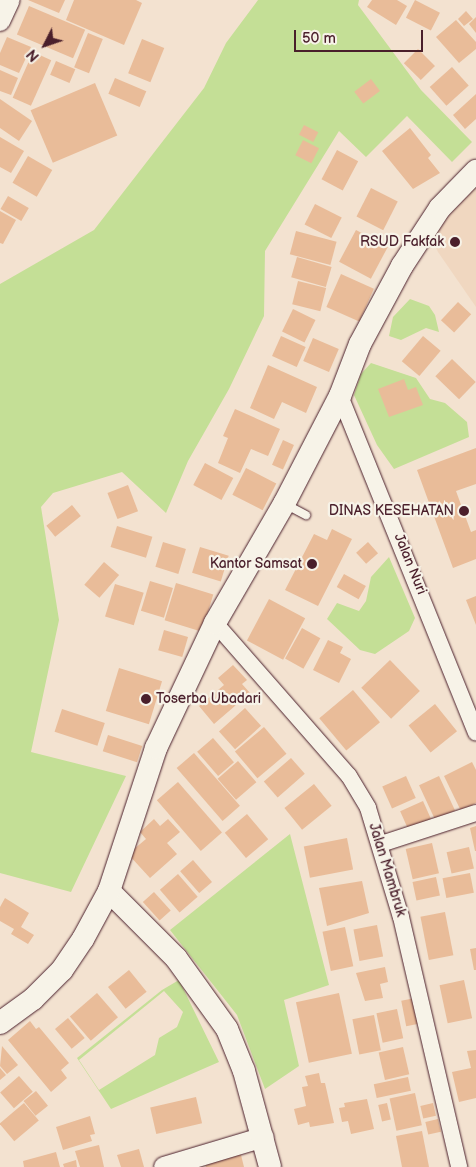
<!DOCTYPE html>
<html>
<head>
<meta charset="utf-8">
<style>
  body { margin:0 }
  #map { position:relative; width:476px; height:1167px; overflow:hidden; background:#f3e2d0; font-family:"Balsamiq Sans",sans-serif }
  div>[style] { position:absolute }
  .built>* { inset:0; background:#f0d7c0 }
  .green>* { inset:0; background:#c4df96 }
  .building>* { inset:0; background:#e9bc99; transform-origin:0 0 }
  .roads { filter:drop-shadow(0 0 1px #4a1f2b) drop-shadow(0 0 1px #4a1f2b) }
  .service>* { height:8px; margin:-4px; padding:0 4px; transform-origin:4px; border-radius:4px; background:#f7f3e8 }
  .minor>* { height:16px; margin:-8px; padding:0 8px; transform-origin:8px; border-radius:8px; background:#f7f3e8 }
  .tertiary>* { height:20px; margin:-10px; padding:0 10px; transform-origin:10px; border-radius:10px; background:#f7f3e8 }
  .secondary>* { height:22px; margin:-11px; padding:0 11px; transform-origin:11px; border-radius:11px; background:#f7f3e8 }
  .dots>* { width:14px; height:14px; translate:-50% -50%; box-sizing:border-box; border:2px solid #f7f3e8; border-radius:50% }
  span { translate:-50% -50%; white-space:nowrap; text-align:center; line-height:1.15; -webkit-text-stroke:4.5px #f7f3e8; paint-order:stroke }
  .poi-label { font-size:14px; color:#4a1f2b }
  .right { translate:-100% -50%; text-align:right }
  .left { translate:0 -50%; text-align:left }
  .street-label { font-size:14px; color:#4a1f2b }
  .north { position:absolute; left:20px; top:20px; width:50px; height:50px; -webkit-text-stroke:4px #f7f3e8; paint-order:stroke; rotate:229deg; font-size:14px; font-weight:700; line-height:20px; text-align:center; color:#4a1f2b }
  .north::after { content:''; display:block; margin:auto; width:18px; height:22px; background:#4a1f2b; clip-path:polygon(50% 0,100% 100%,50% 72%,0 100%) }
  .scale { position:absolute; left:294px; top:30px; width:129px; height:22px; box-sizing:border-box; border:2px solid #4a1f2b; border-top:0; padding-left:6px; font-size:15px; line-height:18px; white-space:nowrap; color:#4a1f2b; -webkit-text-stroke:4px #f7f3e8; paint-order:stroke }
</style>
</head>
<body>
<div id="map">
  <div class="built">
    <i style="clip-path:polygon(476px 185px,476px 307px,438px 252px,429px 232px)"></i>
  </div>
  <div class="green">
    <i style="clip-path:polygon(258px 0,359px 0,358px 5px,421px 90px,472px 142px,452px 162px,407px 116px,366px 157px,339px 131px,265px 251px,264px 316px,229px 389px,188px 461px,166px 513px,122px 472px,53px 493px,41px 507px,59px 620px,31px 752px,126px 776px,71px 892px,0 873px,0 284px,94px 230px,204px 88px,226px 43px)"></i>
    <i style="clip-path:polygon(410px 299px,429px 306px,435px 315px,439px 332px,426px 328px,401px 340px,389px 336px,393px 317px)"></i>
    <i style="clip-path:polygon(371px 363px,416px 378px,430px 399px,445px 403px,467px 422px,469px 437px,394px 469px,377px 445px,354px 395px,361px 374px)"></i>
    <i style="clip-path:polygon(389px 557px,415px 618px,409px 631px,375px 654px,360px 650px,327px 619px,337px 603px,359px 611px,366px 601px,371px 577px)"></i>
    <i style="clip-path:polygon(290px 834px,329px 985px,284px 1000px,299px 1066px,265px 1089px,237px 1015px,170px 930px)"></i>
    <i style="clip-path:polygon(evenodd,179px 980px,219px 1062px,111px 1109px,77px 1058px,162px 990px,179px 980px,164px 991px,183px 1012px,177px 1027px,159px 1038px,155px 1055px,99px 1090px,79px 1060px,164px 991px)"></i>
  </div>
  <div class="building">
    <i style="clip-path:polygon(28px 0,65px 0,59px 13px)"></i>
    <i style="clip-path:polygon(74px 0,136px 0,142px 3px,124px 45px,66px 20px)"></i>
    <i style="clip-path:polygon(372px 0,397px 0,407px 6px,396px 25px,367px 7px)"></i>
    <i style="left:415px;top:0;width:28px;height:20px;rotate:27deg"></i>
    <i style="left:29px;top:6px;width:61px;height:31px;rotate:23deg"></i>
    <i style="clip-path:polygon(466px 11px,473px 19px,464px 26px,458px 19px)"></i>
    <i style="clip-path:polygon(476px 17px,476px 33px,469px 24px)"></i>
    <i style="clip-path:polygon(456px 20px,476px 42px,476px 49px,459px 63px,436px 37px)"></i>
    <i style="left:88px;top:33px;width:16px;height:37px;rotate:22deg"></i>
    <i style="clip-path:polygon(7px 37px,31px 47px,19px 73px,0 65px,0 53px)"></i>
    <i style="left:142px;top:39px;width:24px;height:37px;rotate:22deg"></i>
    <i style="left:418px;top:49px;width:24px;height:20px;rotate:45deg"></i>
    <i style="left:33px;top:52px;width:20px;height:50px;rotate:24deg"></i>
    <i style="left:56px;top:61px;width:21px;height:15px;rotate:23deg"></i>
    <i style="left:452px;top:67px;width:25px;height:30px;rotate:48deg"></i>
    <i style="clip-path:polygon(0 70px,18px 78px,11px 95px,0 91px)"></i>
    <i style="left:115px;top:78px;width:34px;height:17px;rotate:23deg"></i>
    <i style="left:371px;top:79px;width:15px;height:21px;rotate:53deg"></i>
    <i style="left:95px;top:83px;width:57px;height:70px;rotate:67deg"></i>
    <i style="clip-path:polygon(476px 94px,476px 119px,465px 129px,453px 115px)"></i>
    <i style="clip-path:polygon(0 99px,32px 121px,19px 141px,0 128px)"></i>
    <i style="left:304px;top:125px;width:16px;height:11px;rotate:27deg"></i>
    <i style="clip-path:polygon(410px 128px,431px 155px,428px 158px,440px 173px,413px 189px,382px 151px)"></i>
    <i style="clip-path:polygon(0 137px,24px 151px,11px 173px,0 167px)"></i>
    <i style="left:303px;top:140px;width:18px;height:17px;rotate:27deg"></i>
    <i style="left:337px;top:150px;width:24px;height:33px;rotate:28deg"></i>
    <i style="left:28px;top:156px;width:28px;height:31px;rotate:30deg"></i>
    <i style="left:371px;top:188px;width:30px;height:32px;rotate:27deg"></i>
    <i style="left:8px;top:196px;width:24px;height:15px;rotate:30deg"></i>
    <i style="left:315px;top:204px;width:30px;height:23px;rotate:27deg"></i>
    <i style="clip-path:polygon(0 211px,16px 220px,3px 244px,0 243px)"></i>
    <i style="left:356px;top:230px;width:36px;height:36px;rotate:28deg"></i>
    <i style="left:296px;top:231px;width:42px;height:24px;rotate:15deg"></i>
    <i style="left:297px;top:257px;width:36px;height:21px;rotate:16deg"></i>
    <i style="left:341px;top:274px;width:36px;height:36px;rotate:24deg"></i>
    <i style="left:298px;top:281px;width:29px;height:24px;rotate:14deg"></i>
    <i style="left:458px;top:302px;width:18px;height:25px;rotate:43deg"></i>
    <i style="left:293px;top:309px;width:25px;height:25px;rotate:26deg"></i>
    <i style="left:281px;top:336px;width:27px;height:22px;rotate:24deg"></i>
    <i style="left:423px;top:336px;width:23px;height:33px;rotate:40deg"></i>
    <i style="left:313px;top:338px;width:28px;height:25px;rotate:23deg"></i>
    <i style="left:452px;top:359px;width:33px;height:24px;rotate:44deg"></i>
    <i style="clip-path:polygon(268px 365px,317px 387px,306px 413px,282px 402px,274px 419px,250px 408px)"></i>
    <i style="clip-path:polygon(404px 379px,408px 390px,416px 387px,423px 405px,389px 417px,378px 389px)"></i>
    <i style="clip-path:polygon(235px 409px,280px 429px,268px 456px,251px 449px,240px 473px,218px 463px,228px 438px,223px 436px)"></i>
    <i style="left:283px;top:440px;width:12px;height:27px;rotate:24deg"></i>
    <i style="clip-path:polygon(476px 448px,476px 484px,456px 491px,471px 532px,476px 530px,476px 559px,453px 568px,417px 470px)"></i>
    <i style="left:205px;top:463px;width:32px;height:25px;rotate:28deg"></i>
    <i style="left:246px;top:468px;width:34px;height:30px;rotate:27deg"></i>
    <i style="left:128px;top:485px;width:28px;height:22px;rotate:69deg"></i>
    <i style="left:72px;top:505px;width:14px;height:33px;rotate:51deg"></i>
    <i style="left:117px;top:526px;width:37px;height:22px;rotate:17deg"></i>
    <i style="clip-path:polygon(332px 529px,352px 539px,318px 606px,285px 590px,314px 534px,327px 540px)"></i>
    <i style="left:163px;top:542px;width:24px;height:26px;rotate:17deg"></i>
    <i style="left:368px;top:542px;width:15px;height:16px;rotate:48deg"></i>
    <i style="left:200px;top:547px;width:30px;height:27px;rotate:17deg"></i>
    <i style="left:104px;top:562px;width:20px;height:30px;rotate:41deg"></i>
    <i style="left:344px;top:574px;width:25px;height:15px;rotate:29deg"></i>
    <i style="left:150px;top:581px;width:24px;height:31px;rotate:17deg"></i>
    <i style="left:176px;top:583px;width:39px;height:39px;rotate:17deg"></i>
    <i style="left:115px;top:584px;width:30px;height:34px;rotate:17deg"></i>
    <i style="clip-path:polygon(476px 596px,476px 625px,466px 600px)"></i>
    <i style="left:269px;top:599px;width:41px;height:47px;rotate:28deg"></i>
    <i style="left:302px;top:628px;width:21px;height:35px;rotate:29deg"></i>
    <i style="left:164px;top:630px;width:25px;height:21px;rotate:16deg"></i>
    <i style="clip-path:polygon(328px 640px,343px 647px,340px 653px,351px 659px,339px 683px,313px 670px)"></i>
    <i style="left:390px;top:660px;width:43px;height:40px;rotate:46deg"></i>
    <i style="clip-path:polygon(233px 665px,247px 680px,242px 684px,250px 693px,214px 724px,199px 706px,224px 685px,218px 678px)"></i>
    <i style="left:119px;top:668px;width:45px;height:45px;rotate:17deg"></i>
    <i style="left:353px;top:690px;width:42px;height:44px;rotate:50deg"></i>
    <i style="left:435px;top:704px;width:35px;height:34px;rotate:51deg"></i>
    <i style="left:245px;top:708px;width:24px;height:35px;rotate:48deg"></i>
    <i style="left:62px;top:709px;width:45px;height:24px;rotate:18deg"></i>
    <i style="left:264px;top:727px;width:35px;height:38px;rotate:50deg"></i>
    <i style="left:108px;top:735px;width:36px;height:17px;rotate:18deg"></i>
    <i style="left:213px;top:738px;width:32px;height:21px;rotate:49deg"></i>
    <i style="left:194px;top:753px;width:70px;height:23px;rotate:49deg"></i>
    <i style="left:291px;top:758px;width:21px;height:36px;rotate:49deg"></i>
    <i style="left:238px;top:761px;width:28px;height:27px;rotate:49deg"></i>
    <i style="clip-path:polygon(472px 762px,476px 770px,476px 803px,461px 811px,444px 776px)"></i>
    <i style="left:406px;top:776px;width:24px;height:26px;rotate:66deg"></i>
    <i style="left:439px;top:776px;width:38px;height:22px;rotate:65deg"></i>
    <i style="left:178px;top:782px;width:67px;height:28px;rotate:49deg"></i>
    <i style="left:314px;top:784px;width:28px;height:38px;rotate:51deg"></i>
    <i style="left:423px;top:801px;width:20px;height:25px;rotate:66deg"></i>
    <i style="left:247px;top:814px;width:33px;height:29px;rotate:50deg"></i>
    <i style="clip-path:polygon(154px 819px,160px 826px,168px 819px,180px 832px,167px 843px,177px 854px,150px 878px,128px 854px,146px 839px,140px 832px)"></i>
    <i style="clip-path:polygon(476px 826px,476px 851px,475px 851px,470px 828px)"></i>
    <i style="left:347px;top:838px;width:32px;height:44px;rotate:79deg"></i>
    <i style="left:432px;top:843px;width:31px;height:27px;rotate:77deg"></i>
    <i style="left:469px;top:847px;width:22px;height:23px;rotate:77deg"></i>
    <i style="left:193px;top:860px;width:29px;height:17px;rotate:49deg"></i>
    <i style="left:470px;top:873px;width:20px;height:28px;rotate:79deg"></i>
    <i style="left:178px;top:874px;width:30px;height:24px;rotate:49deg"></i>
    <i style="left:436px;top:877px;width:19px;height:24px;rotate:78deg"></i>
    <i style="clip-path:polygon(362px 881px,369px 913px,327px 926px,319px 888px)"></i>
    <i style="left:154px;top:892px;width:25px;height:15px;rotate:48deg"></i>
    <i style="clip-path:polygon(5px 898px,29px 913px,21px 927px,34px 935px,28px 944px,11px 934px,14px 929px,0 921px,0 907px)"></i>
    <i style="left:445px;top:912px;width:44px;height:25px;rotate:79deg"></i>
    <i style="left:377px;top:925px;width:32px;height:24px;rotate:79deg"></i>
    <i style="left:345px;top:927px;width:40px;height:23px;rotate:78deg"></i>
    <i style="clip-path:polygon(476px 948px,476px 970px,474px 970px,470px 949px)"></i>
    <i style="clip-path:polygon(385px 967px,388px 982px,380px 984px,383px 998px,365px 1001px,356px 973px)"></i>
    <i style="left:129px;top:970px;width:28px;height:27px;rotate:51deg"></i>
    <i style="left:464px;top:980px;width:39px;height:25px;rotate:78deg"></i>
    <i style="left:97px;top:993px;width:32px;height:36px;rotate:49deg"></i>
    <i style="left:339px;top:993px;width:62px;height:44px;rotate:78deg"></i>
    <i style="left:415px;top:998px;width:26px;height:14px;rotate:79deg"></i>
    <i style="left:397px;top:1009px;width:30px;height:21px;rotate:78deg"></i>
    <i style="left:374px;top:1015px;width:36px;height:22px;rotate:79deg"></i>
    <i style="left:68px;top:1018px;width:26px;height:17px;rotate:50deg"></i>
    <i style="clip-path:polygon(30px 1021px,36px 1029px,39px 1027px,69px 1063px,61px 1070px,67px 1078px,51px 1092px,8px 1040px)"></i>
    <i style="clip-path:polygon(2px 1046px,18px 1065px,7px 1074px,0 1066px)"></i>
    <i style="left:403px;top:1047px;width:28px;height:25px;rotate:77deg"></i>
    <i style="clip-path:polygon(476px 1050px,476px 1098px,459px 1102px,452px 1072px,471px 1068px,467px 1051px)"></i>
    <i style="clip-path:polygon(0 1068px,6px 1075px,0 1080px)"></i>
    <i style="clip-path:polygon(319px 1073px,321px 1083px,325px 1083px,334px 1123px,310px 1127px,309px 1122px,298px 1125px,294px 1109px,306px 1106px,302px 1087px,308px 1086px,305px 1076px)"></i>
    <i style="left:19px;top:1076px;width:21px;height:25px;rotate:49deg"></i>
    <i style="left:408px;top:1077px;width:14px;height:35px;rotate:78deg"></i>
    <i style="left:36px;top:1091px;width:19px;height:16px;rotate:51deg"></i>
    <i style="left:415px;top:1093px;width:33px;height:26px;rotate:78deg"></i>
    <i style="left:196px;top:1097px;width:27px;height:47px;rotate:77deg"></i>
    <i style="clip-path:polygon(367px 1099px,374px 1129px,351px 1134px,348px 1121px,342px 1122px,339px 1108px,345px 1107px,344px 1103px)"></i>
    <i style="left:24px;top:1103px;width:23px;height:32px;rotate:50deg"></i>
    <i style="left:387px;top:1103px;width:17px;height:9px;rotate:77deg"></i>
    <i style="left:433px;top:1103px;width:13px;height:13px;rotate:77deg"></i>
    <i style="clip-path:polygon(90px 1116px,95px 1134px,90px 1135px,92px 1141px,63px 1150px,56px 1127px)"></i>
    <i style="left:438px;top:1119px;width:13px;height:13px;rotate:77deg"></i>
    <i style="clip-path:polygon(422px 1131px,429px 1167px,402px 1167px,396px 1136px)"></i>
    <i style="clip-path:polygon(99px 1145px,104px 1167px,80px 1167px,75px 1151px)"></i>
    <i style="clip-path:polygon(139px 1149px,144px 1167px,121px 1167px,117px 1155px)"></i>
    <i style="clip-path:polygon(240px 1151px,244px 1167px,206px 1167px,204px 1161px)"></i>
    <i style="clip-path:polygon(56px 1152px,60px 1167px,24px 1167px,23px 1161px)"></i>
    <i style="clip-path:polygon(76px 1160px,77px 1167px,64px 1167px,63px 1164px)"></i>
  </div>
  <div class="roads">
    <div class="service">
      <i style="left:285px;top:504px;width:24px;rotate:28deg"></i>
    </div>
    <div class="minor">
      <i style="left:340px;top:396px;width:363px;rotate:68deg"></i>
      <i style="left:215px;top:623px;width:203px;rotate:48.8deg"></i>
      <i style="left:349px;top:776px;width:37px;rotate:59deg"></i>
      <i style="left:368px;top:808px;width:114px;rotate:73.2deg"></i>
      <i style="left:401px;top:917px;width:257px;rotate:76.9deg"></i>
      <i style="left:381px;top:844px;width:100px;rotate:-18.1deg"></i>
    </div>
    <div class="tertiary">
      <i style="left:0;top:21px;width:23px;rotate:-65deg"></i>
      <i style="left:164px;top:1167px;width:104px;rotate:-16.7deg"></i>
    </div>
    <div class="secondary">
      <i style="left:109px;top:891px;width:95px;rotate:45deg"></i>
      <i style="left:176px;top:958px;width:87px;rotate:54.3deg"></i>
      <i style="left:227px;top:1029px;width:45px;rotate:68deg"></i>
      <i style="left:244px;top:1071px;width:99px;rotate:74.8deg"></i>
      <i style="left:0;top:1023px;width:41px;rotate:-36deg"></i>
      <i style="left:33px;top:999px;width:41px;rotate:-45deg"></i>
      <i style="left:62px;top:970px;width:37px;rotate:-56deg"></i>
      <i style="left:83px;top:939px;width:55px;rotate:-61.6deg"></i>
      <i style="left:109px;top:891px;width:151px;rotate:-71.8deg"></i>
      <i style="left:156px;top:748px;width:138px;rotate:-64.7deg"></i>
      <i style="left:215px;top:623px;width:138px;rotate:-59.9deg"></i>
      <i style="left:284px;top:504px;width:122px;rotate:-62.6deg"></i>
      <i style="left:340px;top:396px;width:56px;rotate:-69deg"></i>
      <i style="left:360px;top:344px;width:89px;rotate:-61.7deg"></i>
      <i style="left:402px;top:266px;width:69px;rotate:-56.8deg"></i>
      <i style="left:440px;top:208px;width:52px;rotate:-45.8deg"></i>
    </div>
  </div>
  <div class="dots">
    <i style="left:455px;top:242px;background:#4a1f2b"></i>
    <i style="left:464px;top:511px;background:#4a1f2b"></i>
    <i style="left:312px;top:564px;background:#4a1f2b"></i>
    <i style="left:146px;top:699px;background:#4a1f2b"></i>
  </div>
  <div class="poi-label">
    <span class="right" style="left:444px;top:242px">RSUD Fakfak</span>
    <span class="right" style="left:454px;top:511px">DINAS KESEHATAN</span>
    <span class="right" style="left:302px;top:564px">Kantor Samsat</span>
    <span class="left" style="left:156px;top:699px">Toserba Ubadari</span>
  </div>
  <div class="street-label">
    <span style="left:410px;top:564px;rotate:68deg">Jalan Nuri</span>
    <span style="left:387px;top:870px;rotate:73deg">Jalan Mambruk</span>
  </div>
  <div class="north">N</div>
  <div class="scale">50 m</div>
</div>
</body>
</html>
